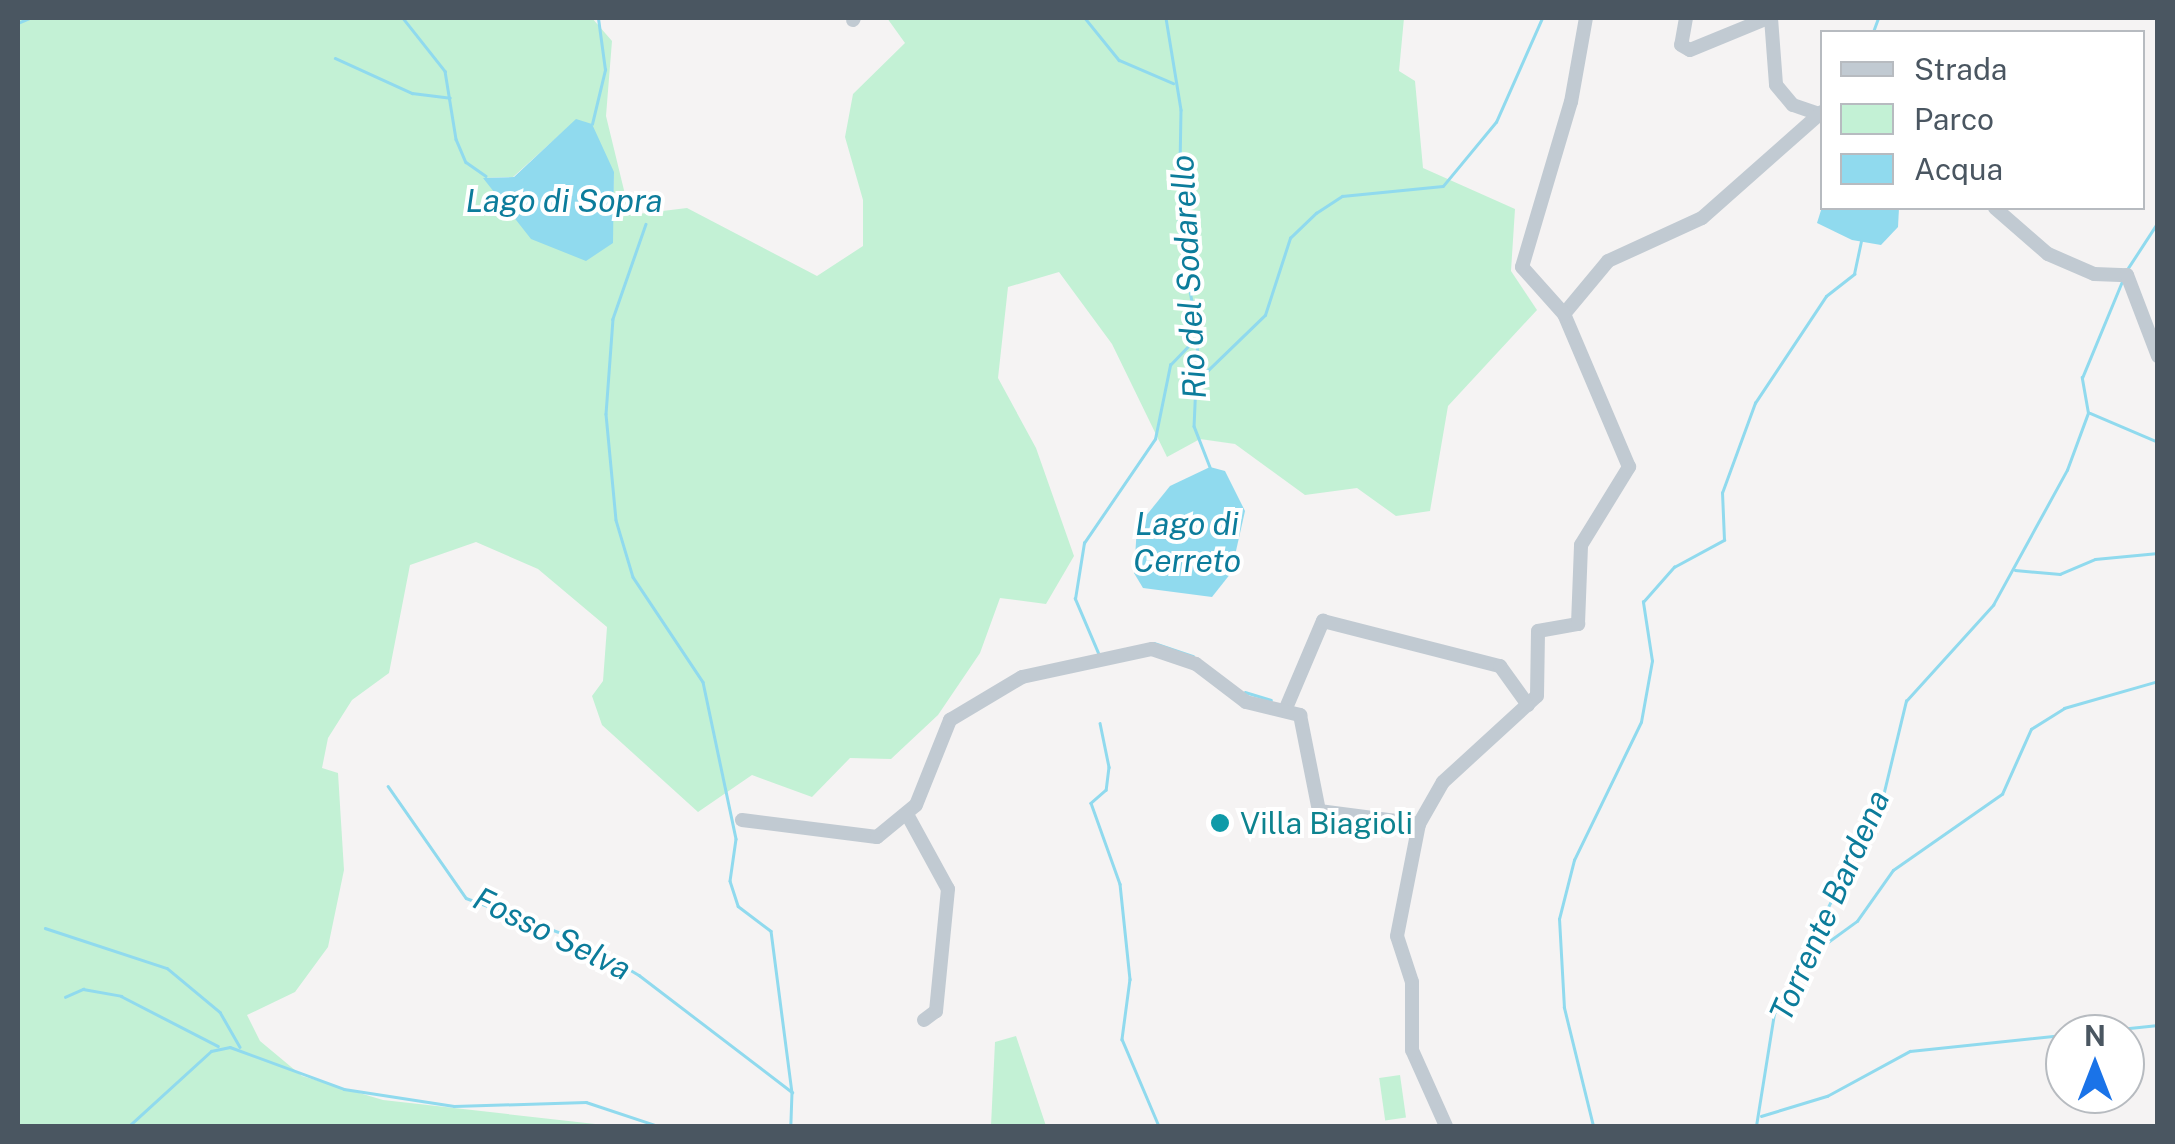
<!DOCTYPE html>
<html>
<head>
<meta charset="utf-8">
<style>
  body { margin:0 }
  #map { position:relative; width:2175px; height:1144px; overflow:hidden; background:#f5f3f3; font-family:"Public Sans",sans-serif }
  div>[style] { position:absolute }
  .green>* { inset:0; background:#c3f1d5; transform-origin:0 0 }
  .water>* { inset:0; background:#90daee }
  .stream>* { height:2.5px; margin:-1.25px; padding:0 1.25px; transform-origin:1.25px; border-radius:1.25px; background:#90daee }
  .minor>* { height:14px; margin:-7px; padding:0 7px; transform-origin:7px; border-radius:7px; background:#c1cad2 }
  .dots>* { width:28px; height:28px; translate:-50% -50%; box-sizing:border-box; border:5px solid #fff; border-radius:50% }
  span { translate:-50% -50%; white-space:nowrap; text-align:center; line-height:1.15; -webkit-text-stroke:8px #fff; paint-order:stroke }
  .culture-label { font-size:30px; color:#0d838f }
  .left { translate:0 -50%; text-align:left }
  .water-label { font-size:32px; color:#0c7c9b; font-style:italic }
  .frame { position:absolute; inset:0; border:20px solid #4a5661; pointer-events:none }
  .legend { position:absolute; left:1820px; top:30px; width:325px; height:180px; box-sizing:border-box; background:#fff; border:2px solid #b7bbc0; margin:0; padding:12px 18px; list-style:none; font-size:30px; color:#4a5661 }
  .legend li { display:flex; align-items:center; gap:20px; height:50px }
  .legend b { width:50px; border:2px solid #b7bbc0 }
  .north { position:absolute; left:2045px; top:1014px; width:100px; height:100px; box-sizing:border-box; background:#fff; border:2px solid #b7bbc0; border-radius:50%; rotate:0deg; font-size:28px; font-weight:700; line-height:40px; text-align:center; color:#4a5661 }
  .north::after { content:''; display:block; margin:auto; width:35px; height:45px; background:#1a73e8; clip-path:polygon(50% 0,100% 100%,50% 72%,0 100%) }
</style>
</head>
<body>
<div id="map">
  <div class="green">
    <i style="clip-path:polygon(evenodd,18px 18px,592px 18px,612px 41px,606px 116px,630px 215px,687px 208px,817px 276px,863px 246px,863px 200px,845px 137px,853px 94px,905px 43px,887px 18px,1404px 18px,1399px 71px,1415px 81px,1423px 168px,1515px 209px,1511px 271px,1537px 310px,1448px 406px,1430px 511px,1396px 516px,1357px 488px,1305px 495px,1235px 444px,1200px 439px,1167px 457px,1112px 344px,1059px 272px,1008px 287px,998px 378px,1036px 448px,1074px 556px,1046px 604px,1000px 598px,980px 653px,938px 715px,891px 759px,850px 758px,812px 797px,752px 775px,698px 812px,602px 725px,592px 696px,603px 681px,607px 627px,538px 569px,476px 542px,410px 565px,389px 673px,352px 700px,328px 738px,322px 768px,338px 773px,344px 870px,328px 947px,295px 992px,247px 1015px,260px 1041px,302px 1076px,383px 1100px,613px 1126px,18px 1126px,18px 18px,576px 120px,614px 173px,613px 199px,483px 178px,513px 177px,576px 120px)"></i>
    <i style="clip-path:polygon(1016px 1036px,1046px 1126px,991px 1126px,995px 1042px)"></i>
    <i style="left:1400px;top:1075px;width:43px;height:21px;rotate:82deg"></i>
  </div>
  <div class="water">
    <i style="clip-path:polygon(576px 119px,592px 124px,614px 172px,613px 243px,586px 261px,531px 239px,483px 178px,514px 177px)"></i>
    <i style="clip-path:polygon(1822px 207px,1899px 208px,1898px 227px,1881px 245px,1852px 240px,1817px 223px)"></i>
    <i style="clip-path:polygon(1210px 467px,1225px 471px,1245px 511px,1231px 573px,1212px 597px,1143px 588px,1134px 573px,1137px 527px,1170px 486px)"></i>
  </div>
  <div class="stream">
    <i style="left:403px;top:18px;width:68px;rotate:51.6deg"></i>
    <i style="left:445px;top:71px;width:69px;rotate:80.8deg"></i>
    <i style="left:456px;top:139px;width:25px;rotate:67deg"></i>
    <i style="left:466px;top:162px;width:24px;rotate:35deg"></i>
    <i style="left:1085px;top:18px;width:54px;rotate:51deg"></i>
    <i style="left:1119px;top:60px;width:59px;rotate:23.1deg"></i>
    <i style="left:1166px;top:18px;width:93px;rotate:80.7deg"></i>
    <i style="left:1181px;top:110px;width:118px;rotate:91deg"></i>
    <i style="left:1179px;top:228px;width:110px;rotate:80deg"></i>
    <i style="left:1198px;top:336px;width:90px;rotate:92.5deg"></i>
    <i style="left:1194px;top:426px;width:44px;rotate:68.7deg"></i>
    <i style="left:18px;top:23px;width:13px;rotate:-23deg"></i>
    <i style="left:1873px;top:32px;width:15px;rotate:-70deg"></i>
    <i style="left:335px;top:58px;width:85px;rotate:24.4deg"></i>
    <i style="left:412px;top:93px;width:38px;rotate:7deg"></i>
    <i style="left:592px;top:124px;width:56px;rotate:-76.5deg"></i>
    <i style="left:605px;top:70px;width:52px;rotate:-97.7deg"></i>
    <i style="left:646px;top:224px;width:101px;rotate:109.2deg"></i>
    <i style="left:613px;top:319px;width:95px;rotate:94.2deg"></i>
    <i style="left:606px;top:414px;width:106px;rotate:84.6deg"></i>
    <i style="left:616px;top:520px;width:59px;rotate:73.4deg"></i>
    <i style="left:633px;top:577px;width:126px;rotate:56.3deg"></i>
    <i style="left:703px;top:682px;width:160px;rotate:78.1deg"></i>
    <i style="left:736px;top:839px;width:42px;rotate:98.1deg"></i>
    <i style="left:730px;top:881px;width:26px;rotate:72deg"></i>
    <i style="left:738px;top:906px;width:41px;rotate:37.1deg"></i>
    <i style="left:771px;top:931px;width:162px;rotate:82.6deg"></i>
    <i style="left:2128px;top:268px;width:55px;rotate:-56.9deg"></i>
    <i style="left:1201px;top:377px;width:89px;rotate:-44.1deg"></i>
    <i style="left:1265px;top:315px;width:81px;rotate:-72deg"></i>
    <i style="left:1290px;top:238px;width:36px;rotate:-44deg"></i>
    <i style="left:1316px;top:213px;width:31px;rotate:-33deg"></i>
    <i style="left:1342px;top:196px;width:101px;rotate:-5.7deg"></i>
    <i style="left:1443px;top:186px;width:83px;rotate:-50.4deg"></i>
    <i style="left:1496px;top:122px;width:114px;rotate:-66.1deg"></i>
    <i style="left:2090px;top:413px;width:74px;rotate:23.1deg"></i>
    <i style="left:2015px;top:570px;width:45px;rotate:5.1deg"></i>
    <i style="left:2060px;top:574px;width:38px;rotate:-23deg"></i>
    <i style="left:2095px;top:559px;width:63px;rotate:-5.4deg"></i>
    <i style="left:1154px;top:643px;width:41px;rotate:18.4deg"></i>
    <i style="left:1098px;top:653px;width:59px;rotate:-113.1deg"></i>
    <i style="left:1075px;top:599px;width:57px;rotate:-80.9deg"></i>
    <i style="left:1084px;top:543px;width:126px;rotate:-55.7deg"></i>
    <i style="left:1155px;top:439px;width:76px;rotate:-78.5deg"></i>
    <i style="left:1170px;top:365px;width:40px;rotate:-46deg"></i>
    <i style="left:1245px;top:692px;width:27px;rotate:17deg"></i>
    <i style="left:1100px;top:723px;width:45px;rotate:78.4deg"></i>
    <i style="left:1109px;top:767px;width:23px;rotate:97deg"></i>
    <i style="left:1106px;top:790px;width:20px;rotate:139deg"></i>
    <i style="left:1091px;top:803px;width:86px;rotate:70.3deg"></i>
    <i style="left:1120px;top:884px;width:96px;rotate:84deg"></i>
    <i style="left:1130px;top:979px;width:61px;rotate:97.6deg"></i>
    <i style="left:1122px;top:1039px;width:95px;rotate:67deg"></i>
    <i style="left:388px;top:786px;width:136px;rotate:55.1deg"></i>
    <i style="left:466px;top:898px;width:121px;rotate:20.2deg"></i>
    <i style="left:580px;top:940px;width:69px;rotate:30.7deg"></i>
    <i style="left:639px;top:975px;width:193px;rotate:37.4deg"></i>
    <i style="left:792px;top:1092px;width:34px;rotate:92deg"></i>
    <i style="left:45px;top:928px;width:128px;rotate:18.2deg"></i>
    <i style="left:167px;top:968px;width:69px;rotate:39.7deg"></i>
    <i style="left:220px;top:1012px;width:40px;rotate:60.3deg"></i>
    <i style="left:1806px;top:958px;width:63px;rotate:-36deg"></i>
    <i style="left:1857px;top:921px;width:62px;rotate:-54.8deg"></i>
    <i style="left:1893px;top:870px;width:133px;rotate:-34.9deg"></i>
    <i style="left:2002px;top:794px;width:71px;rotate:-66deg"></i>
    <i style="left:2031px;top:729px;width:39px;rotate:-32deg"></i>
    <i style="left:2064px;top:708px;width:98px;rotate:-16deg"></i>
    <i style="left:65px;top:997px;width:20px;rotate:-24deg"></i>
    <i style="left:83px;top:989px;width:39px;rotate:10deg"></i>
    <i style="left:121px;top:996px;width:109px;rotate:27.3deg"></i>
    <i style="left:1761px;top:1116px;width:69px;rotate:-16.9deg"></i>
    <i style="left:1827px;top:1096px;width:94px;rotate:-28.5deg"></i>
    <i style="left:1910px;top:1051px;width:249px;rotate:-6deg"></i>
    <i style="left:129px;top:1126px;width:111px;rotate:-42.4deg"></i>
    <i style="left:211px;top:1051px;width:19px;rotate:-12deg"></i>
    <i style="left:230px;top:1047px;width:121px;rotate:20.2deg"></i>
    <i style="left:344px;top:1089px;width:111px;rotate:8.8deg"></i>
    <i style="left:454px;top:1106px;width:132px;rotate:-1.7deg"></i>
    <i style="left:586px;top:1102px;width:76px;rotate:18.4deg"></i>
    <i style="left:1593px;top:1126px;width:122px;rotate:-103.8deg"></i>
    <i style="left:1564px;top:1008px;width:89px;rotate:-93.2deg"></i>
    <i style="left:1559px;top:919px;width:61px;rotate:-75.7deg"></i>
    <i style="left:1574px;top:860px;width:153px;rotate:-64.1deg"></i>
    <i style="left:1641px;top:722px;width:62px;rotate:-79.8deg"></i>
    <i style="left:1652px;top:661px;width:60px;rotate:-98.7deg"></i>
    <i style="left:1643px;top:602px;width:47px;rotate:-48.5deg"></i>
    <i style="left:1674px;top:567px;width:57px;rotate:-28.4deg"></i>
    <i style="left:1724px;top:540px;width:47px;rotate:-92.4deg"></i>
    <i style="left:1722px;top:493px;width:96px;rotate:-69.9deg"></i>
    <i style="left:1755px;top:403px;width:128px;rotate:-56.4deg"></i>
    <i style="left:1826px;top:296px;width:36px;rotate:-38deg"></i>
    <i style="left:1854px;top:274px;width:34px;rotate:-78deg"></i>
    <i style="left:1756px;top:1126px;width:113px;rotate:-80.9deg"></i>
    <i style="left:1774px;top:1014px;width:240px;rotate:-63.2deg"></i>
    <i style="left:1882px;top:800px;width:102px;rotate:-76.4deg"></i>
    <i style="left:1906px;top:701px;width:130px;rotate:-47.8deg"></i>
    <i style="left:1993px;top:605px;width:154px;rotate:-61.3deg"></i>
    <i style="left:2067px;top:470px;width:61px;rotate:-69.8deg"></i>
    <i style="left:2088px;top:413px;width:36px;rotate:-100deg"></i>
    <i style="left:2082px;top:378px;width:107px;rotate:-67.5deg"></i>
  </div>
  <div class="minor">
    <i style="left:1686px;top:18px;width:27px;rotate:100deg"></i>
    <i style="left:1681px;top:45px;width:10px;rotate:29deg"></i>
    <i style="left:1690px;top:50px;width:84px;rotate:-22.3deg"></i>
    <i style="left:1771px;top:18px;width:67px;rotate:85.7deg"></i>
    <i style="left:1776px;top:85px;width:26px;rotate:50deg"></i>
    <i style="left:1793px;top:105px;width:28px;rotate:19deg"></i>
    <i style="left:853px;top:20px;width:2px;rotate:-63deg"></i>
    <i style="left:1995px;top:208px;width:70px;rotate:41deg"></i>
    <i style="left:2048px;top:254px;width:50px;rotate:23.5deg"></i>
    <i style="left:2094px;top:274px;width:33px;rotate:2deg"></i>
    <i style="left:2127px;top:275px;width:87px;rotate:69.1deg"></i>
    <i style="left:1564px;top:314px;width:69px;rotate:-50.3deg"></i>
    <i style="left:1608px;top:261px;width:103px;rotate:-24.6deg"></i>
    <i style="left:1702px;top:218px;width:160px;rotate:-41.5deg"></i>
    <i style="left:1286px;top:708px;width:95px;rotate:-67deg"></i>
    <i style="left:1323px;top:621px;width:183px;rotate:14.3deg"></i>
    <i style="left:1500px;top:666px;width:48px;rotate:54.3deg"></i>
    <i style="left:908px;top:816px;width:83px;rotate:61.3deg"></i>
    <i style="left:948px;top:889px;width:123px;rotate:95.6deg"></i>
    <i style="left:936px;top:1011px;width:15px;rotate:143deg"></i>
    <i style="left:742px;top:820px;width:136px;rotate:7.2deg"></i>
    <i style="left:877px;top:837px;width:50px;rotate:-39.4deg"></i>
    <i style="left:916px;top:805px;width:92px;rotate:-68.2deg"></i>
    <i style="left:950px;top:720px;width:84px;rotate:-30.8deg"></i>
    <i style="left:1022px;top:677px;width:133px;rotate:-12.2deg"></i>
    <i style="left:1152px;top:649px;width:46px;rotate:18.8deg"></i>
    <i style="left:1196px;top:664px;width:63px;rotate:37.2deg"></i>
    <i style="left:1246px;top:702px;width:56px;rotate:13.5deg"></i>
    <i style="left:1300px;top:715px;width:98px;rotate:78.8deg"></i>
    <i style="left:1319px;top:811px;width:101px;rotate:7.4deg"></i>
    <i style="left:1446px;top:1126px;width:83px;rotate:-114.1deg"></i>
    <i style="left:1412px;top:1050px;width:68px;rotate:-90deg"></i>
    <i style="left:1412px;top:982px;width:48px;rotate:-108.1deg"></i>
    <i style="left:1397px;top:936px;width:114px;rotate:-78.9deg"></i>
    <i style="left:1419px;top:824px;width:48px;rotate:-60.3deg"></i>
    <i style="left:1443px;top:782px;width:127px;rotate:-42.5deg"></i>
    <i style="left:1537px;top:696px;width:65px;rotate:-89.1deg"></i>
    <i style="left:1538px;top:631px;width:41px;rotate:-9.9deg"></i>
    <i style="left:1578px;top:624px;width:79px;rotate:-87.8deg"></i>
    <i style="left:1581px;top:545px;width:92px;rotate:-58.4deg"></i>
    <i style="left:1629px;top:467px;width:166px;rotate:-113deg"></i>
    <i style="left:1564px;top:314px;width:63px;rotate:-131.8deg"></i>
    <i style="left:1522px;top:267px;width:172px;rotate:-73.5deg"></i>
    <i style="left:1571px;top:102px;width:85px;rotate:-79.9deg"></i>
  </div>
  <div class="dots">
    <i style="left:1220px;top:823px;background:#0f9aa8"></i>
  </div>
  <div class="culture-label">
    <span class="left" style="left:1240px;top:823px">Villa Biagioli</span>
  </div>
  <div class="water-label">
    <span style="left:564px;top:201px">Lago di Sopra</span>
    <span style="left:1189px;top:277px;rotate:-93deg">Rio del Sodarello</span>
    <span style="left:1187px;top:543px">Lago di<br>Cerreto</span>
    <span style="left:1830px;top:906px;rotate:-66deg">Torrente Bardena</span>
    <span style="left:552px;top:934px;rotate:26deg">Fosso Selva</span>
  </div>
  <div class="frame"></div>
  <ul class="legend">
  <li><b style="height:12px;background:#c1cad2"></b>Strada</li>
  <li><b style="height:28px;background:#c3f1d5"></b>Parco</li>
  <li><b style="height:28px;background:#90daee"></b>Acqua</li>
  </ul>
  <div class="north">N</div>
</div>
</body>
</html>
